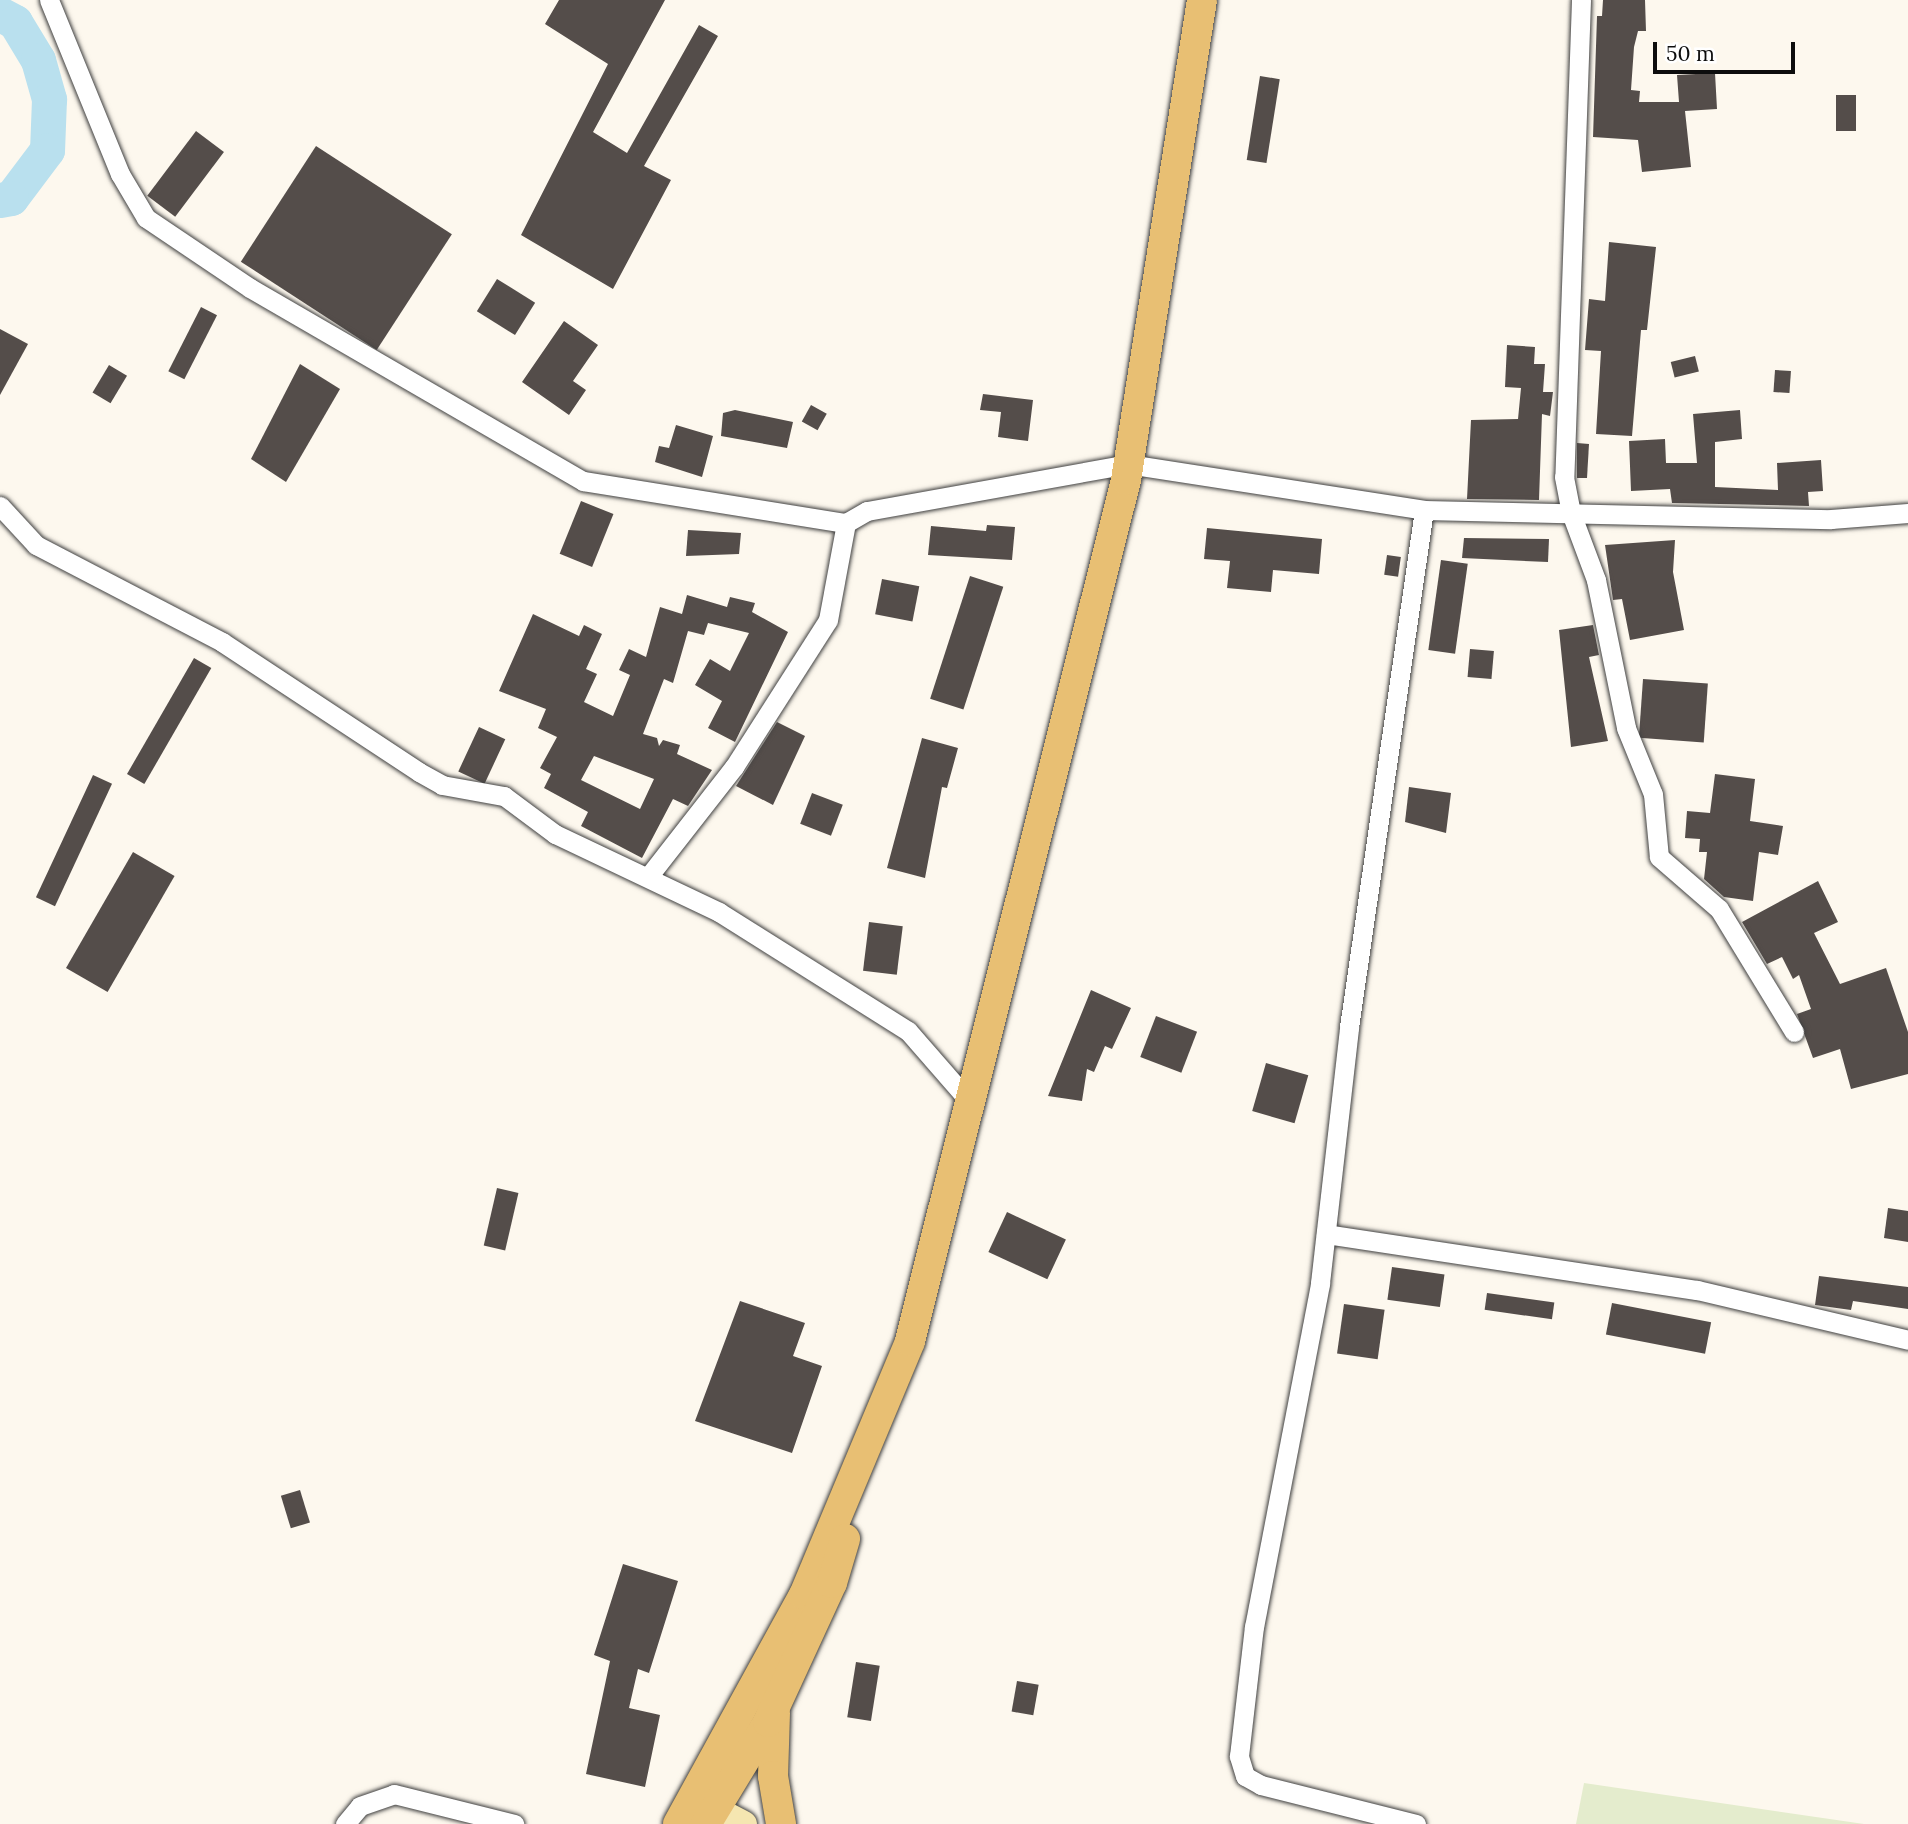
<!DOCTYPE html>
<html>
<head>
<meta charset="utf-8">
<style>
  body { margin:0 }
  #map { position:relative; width:1908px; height:1824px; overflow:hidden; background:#fdf8ee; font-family:Lora,serif }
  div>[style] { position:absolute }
  .pitch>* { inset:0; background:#e4eccd }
  .river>* { height:35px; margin:-17.5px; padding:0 17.5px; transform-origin:17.5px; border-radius:17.5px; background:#b9e0ee }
  .building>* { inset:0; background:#544d4a; transform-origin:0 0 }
  .roads { filter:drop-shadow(0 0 2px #404040) drop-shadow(0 0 2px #404040) }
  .minor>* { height:19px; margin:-9.5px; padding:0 9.5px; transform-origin:9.5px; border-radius:9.5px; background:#fff }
  .secondary>* { height:26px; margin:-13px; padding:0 13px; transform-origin:13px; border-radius:13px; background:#f5e6b1 }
  .primary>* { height:30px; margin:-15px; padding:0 15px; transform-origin:15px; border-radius:15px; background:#e8bf73 }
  span { translate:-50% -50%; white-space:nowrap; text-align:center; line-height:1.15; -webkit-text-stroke:7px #fff; paint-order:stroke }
  .scale { position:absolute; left:1653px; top:42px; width:142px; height:32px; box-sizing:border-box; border:4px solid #0d0d0d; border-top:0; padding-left:9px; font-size:21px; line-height:24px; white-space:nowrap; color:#0d0d0d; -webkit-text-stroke:5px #fff; paint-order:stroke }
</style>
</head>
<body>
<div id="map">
  <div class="pitch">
    <i style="clip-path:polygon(1584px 1783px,1864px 1824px,1576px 1824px)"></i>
  </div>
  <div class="river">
    <i style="left:0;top:14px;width:17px;rotate:28deg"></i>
    <i style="left:15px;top:22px;width:44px;rotate:58.8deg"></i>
    <i style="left:38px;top:60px;width:41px;rotate:74.2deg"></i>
    <i style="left:49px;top:99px;width:51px;rotate:92.2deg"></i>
    <i style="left:47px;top:150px;width:60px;rotate:126.9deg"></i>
    <i style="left:11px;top:198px;width:11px;rotate:170deg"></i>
  </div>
  <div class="building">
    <i style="clip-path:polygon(559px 0,665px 0,593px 132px,627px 153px,699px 25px,718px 36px,644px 166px,671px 180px,613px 289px,521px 235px,608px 64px,545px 24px)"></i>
    <i style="clip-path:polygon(1603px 0,1645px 0,1646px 31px,1638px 31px,1634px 47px,1631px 90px,1640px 91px,1639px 102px,1679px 102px,1677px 75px,1715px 73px,1717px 109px,1685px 111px,1691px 167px,1642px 172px,1638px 140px,1593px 137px,1597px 16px,1602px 16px)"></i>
    <i style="left:1260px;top:76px;width:20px;height:85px;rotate:9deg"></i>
    <i style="left:1836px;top:95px;width:20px;height:36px"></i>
    <i style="left:196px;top:131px;width:35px;height:81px;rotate:37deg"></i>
    <i style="left:316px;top:146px;width:162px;height:138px;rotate:33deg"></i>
    <i style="clip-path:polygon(1609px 242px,1656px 247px,1647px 330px,1641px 330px,1632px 436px,1596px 434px,1601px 351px,1585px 350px,1589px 299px,1605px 301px)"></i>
    <i style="left:497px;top:279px;width:45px;height:38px;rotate:32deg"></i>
    <i style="left:201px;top:307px;width:18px;height:72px;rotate:27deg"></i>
    <i style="clip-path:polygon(564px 321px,598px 345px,573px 381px,586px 390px,569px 415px,522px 382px)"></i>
    <i style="clip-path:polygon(0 329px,28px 344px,0 395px)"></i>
    <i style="clip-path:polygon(1507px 345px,1535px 347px,1534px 364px,1545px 364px,1543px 392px,1553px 392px,1550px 416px,1542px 414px,1539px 500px,1467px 499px,1471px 420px,1518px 419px,1521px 388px,1505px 387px)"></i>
    <i style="left:1695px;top:356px;width:16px;height:25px;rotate:76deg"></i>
    <i style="clip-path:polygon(300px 364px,340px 389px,286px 482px,251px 459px)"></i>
    <i style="left:109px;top:365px;width:21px;height:32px;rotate:31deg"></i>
    <i style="left:1775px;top:370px;width:16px;height:22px;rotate:4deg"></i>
    <i style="clip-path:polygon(983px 394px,1033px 400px,1028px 441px,998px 437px,1001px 412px,980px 410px)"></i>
    <i style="left:811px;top:405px;width:18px;height:19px;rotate:29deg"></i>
    <i style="clip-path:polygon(735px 410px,793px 422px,787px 448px,721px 436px,723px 413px)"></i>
    <i style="clip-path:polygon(1740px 410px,1742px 439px,1715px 442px,1715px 487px,1778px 490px,1777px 463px,1821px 460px,1823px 491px,1808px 492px,1809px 506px,1672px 503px,1670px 489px,1631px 491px,1629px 441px,1665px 439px,1666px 463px,1697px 463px,1693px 414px)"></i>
    <i style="clip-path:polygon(676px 425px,713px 436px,702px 477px,655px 462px,659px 446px,669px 448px)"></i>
    <i style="clip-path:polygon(1577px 443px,1589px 444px,1587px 478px,1577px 478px)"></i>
    <i style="left:581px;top:501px;width:35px;height:57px;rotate:22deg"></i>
    <i style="clip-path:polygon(987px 525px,1015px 527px,1012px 560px,928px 555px,931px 526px,986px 531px)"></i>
    <i style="clip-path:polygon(1207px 528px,1322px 539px,1319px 574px,1273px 570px,1271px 592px,1227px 588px,1230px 561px,1204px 559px)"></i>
    <i style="clip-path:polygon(688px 530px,741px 533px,739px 554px,686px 556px)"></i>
    <i style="clip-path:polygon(1464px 538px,1549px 539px,1548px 562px,1462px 558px)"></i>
    <i style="clip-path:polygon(1675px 540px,1673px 572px,1684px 630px,1630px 640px,1622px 599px,1613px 600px,1605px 545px)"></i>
    <i style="left:1387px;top:555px;width:14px;height:20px;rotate:8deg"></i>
    <i style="left:1441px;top:560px;width:27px;height:91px;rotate:8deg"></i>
    <i style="left:970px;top:576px;width:35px;height:129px;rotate:18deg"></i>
    <i style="left:882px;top:579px;width:38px;height:36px;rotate:11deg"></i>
    <i style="clip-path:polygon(evenodd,687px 595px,727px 607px,730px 597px,755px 603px,752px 612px,788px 632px,735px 742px,708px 728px,722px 701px,695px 685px,710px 659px,730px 671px,749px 633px,708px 623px,704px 635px,688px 631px,673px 683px,664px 679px,643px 734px,657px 738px,659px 746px,663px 740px,680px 745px,677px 754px,712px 770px,688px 806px,673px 799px,642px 858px,581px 826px,588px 812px,544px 788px,551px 774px,540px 768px,557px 737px,538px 728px,546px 709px,499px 691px,533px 614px,579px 636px,584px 625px,602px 634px,586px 669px,597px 674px,584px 702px,613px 716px,630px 675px,619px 670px,629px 649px,646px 657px,660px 607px,682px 614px,687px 595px,594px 756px,654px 779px,640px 809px,581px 780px,594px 756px)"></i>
    <i style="clip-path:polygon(1593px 625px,1599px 655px,1589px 657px,1608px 741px,1571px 747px,1559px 630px)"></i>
    <i style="left:1470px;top:649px;width:24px;height:28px;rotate:5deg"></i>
    <i style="left:194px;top:658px;width:20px;height:134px;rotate:30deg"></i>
    <i style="left:1643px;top:679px;width:65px;height:59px;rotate:4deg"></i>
    <i style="clip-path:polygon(777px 722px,805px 736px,773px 805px,736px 786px)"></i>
    <i style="left:479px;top:727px;width:29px;height:49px;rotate:25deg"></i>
    <i style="clip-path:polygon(922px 738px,958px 748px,947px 788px,942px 787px,925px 878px,887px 868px)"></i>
    <i style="clip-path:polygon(1715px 774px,1755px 779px,1750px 821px,1783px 826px,1778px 855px,1759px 852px,1753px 901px,1724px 897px,1704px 879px,1707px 852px,1699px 852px,1700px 839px,1685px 838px,1687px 811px,1710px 813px)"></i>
    <i style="left:93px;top:775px;width:21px;height:135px;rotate:25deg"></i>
    <i style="clip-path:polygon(1409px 787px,1451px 793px,1446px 833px,1405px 822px)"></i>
    <i style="left:812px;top:793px;width:33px;height:33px;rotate:21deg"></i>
    <i style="left:133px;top:852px;width:48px;height:134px;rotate:30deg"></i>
    <i style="clip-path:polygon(1818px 881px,1838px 922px,1814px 933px,1840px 984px,1886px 968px,1908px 1032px,1908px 1074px,1851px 1089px,1840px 1049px,1813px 1058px,1797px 1014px,1811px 1009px,1799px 975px,1793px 979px,1782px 957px,1767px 964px,1742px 922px)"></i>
    <i style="left:869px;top:922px;width:34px;height:49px;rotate:7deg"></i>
    <i style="clip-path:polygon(1091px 990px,1131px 1008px,1112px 1049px,1105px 1046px,1094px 1072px,1087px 1069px,1082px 1101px,1048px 1096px)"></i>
    <i style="left:1156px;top:1016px;width:44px;height:44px;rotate:21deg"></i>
    <i style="left:1266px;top:1063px;width:44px;height:50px;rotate:16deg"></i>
    <i style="left:497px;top:1188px;width:22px;height:59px;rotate:13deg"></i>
    <i style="clip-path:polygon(1888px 1208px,1908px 1211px,1908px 1242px,1884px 1238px)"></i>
    <i style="left:1007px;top:1212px;width:65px;height:44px;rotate:25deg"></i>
    <i style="left:1392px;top:1267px;width:53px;height:33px;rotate:8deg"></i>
    <i style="clip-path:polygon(1819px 1276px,1908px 1287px,1908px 1309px,1853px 1301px,1851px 1310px,1815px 1305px)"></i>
    <i style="left:1487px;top:1293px;width:68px;height:17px;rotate:8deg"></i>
    <i style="clip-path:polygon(740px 1301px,805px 1323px,793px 1356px,822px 1366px,792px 1453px,695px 1421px)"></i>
    <i style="left:1612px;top:1303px;width:101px;height:32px;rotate:11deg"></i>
    <i style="left:1344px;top:1304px;width:41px;height:50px;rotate:8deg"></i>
    <i style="left:300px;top:1490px;width:34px;height:20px;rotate:73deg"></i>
    <i style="clip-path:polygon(623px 1564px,678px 1581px,649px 1673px,638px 1669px,629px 1708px,660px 1715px,645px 1787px,586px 1774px,610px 1661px,594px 1655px)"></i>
    <i style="left:856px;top:1662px;width:24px;height:56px;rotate:9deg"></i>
    <i style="left:1017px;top:1681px;width:22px;height:31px;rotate:10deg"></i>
  </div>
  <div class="roads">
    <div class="minor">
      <i style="left:49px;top:0;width:188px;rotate:67.8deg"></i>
      <i style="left:120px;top:174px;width:51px;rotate:59.4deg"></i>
      <i style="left:146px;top:218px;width:125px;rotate:33.9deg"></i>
      <i style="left:250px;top:288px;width:385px;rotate:30.1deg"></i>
      <i style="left:583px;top:481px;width:266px;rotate:9.1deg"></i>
      <i style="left:846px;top:523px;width:24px;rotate:-30deg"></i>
      <i style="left:867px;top:511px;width:265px;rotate:-10.2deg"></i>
      <i style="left:1128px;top:464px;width:300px;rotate:8.8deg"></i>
      <i style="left:1424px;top:510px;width:407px;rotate:1.3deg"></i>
      <i style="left:1831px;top:519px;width:77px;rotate:-4.5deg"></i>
      <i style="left:1581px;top:0;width:477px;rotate:92deg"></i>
      <i style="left:1564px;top:477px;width:37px;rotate:79deg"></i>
      <i style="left:1571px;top:513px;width:72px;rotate:69.5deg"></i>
      <i style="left:1596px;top:580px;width:151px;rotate:78.5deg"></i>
      <i style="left:1626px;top:728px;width:71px;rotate:67.8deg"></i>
      <i style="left:1653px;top:794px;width:63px;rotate:84.6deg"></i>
      <i style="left:1659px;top:857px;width:79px;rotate:40.9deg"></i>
      <i style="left:1719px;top:909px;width:144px;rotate:58.6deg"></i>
      <i style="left:0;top:506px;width:53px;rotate:47.3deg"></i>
      <i style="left:36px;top:545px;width:210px;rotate:27.5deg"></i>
      <i style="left:222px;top:642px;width:236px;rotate:33.4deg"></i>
      <i style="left:419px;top:772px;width:26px;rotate:29deg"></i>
      <i style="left:442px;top:785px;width:63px;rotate:10.1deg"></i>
      <i style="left:504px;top:796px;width:64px;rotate:36.7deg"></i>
      <i style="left:555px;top:834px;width:182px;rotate:25.4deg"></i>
      <i style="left:719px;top:912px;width:223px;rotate:32.2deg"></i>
      <i style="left:908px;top:1031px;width:93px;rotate:48.9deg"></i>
      <i style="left:648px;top:877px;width:140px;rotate:-52deg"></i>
      <i style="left:734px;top:767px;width:174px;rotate:-57.4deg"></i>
      <i style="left:828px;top:620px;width:99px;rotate:-79.5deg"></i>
      <i style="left:1326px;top:1234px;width:375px;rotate:8.6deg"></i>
      <i style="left:1697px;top:1290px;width:217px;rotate:13.3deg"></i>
      <i style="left:345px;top:1824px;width:23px;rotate:-50deg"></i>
      <i style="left:360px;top:1806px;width:36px;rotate:-19deg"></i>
      <i style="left:394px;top:1794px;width:124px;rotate:14deg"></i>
      <i style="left:1416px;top:1824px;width:160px;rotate:-165.9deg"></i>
      <i style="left:1261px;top:1785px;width:18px;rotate:-151deg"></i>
      <i style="left:1245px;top:1776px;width:21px;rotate:-107deg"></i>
      <i style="left:1239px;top:1756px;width:130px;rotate:-83.4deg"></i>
      <i style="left:1254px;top:1627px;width:350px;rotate:-79.1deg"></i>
      <i style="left:1320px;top:1283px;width:258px;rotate:-83.5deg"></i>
      <i style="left:1349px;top:1027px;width:522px;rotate:-81.75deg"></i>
    </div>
    <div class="secondary">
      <i style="left:696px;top:1799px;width:54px;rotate:27.5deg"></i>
    </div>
    <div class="primary">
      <i style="left:775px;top:1713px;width:63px;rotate:91.8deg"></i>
      <i style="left:773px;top:1776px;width:49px;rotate:80.5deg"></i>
      <i style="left:678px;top:1824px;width:261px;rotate:-61.2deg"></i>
      <i style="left:804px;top:1595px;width:275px;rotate:-67.3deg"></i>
      <i style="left:910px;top:1341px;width:888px;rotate:-75.92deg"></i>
      <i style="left:1126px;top:480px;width:486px;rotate:-81deg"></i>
      <i style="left:706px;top:1824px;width:119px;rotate:-58.7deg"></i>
      <i style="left:768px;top:1722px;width:153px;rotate:-65.3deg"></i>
      <i style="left:832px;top:1583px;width:46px;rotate:-73.5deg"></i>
    </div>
  </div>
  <div class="scale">50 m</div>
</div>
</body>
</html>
